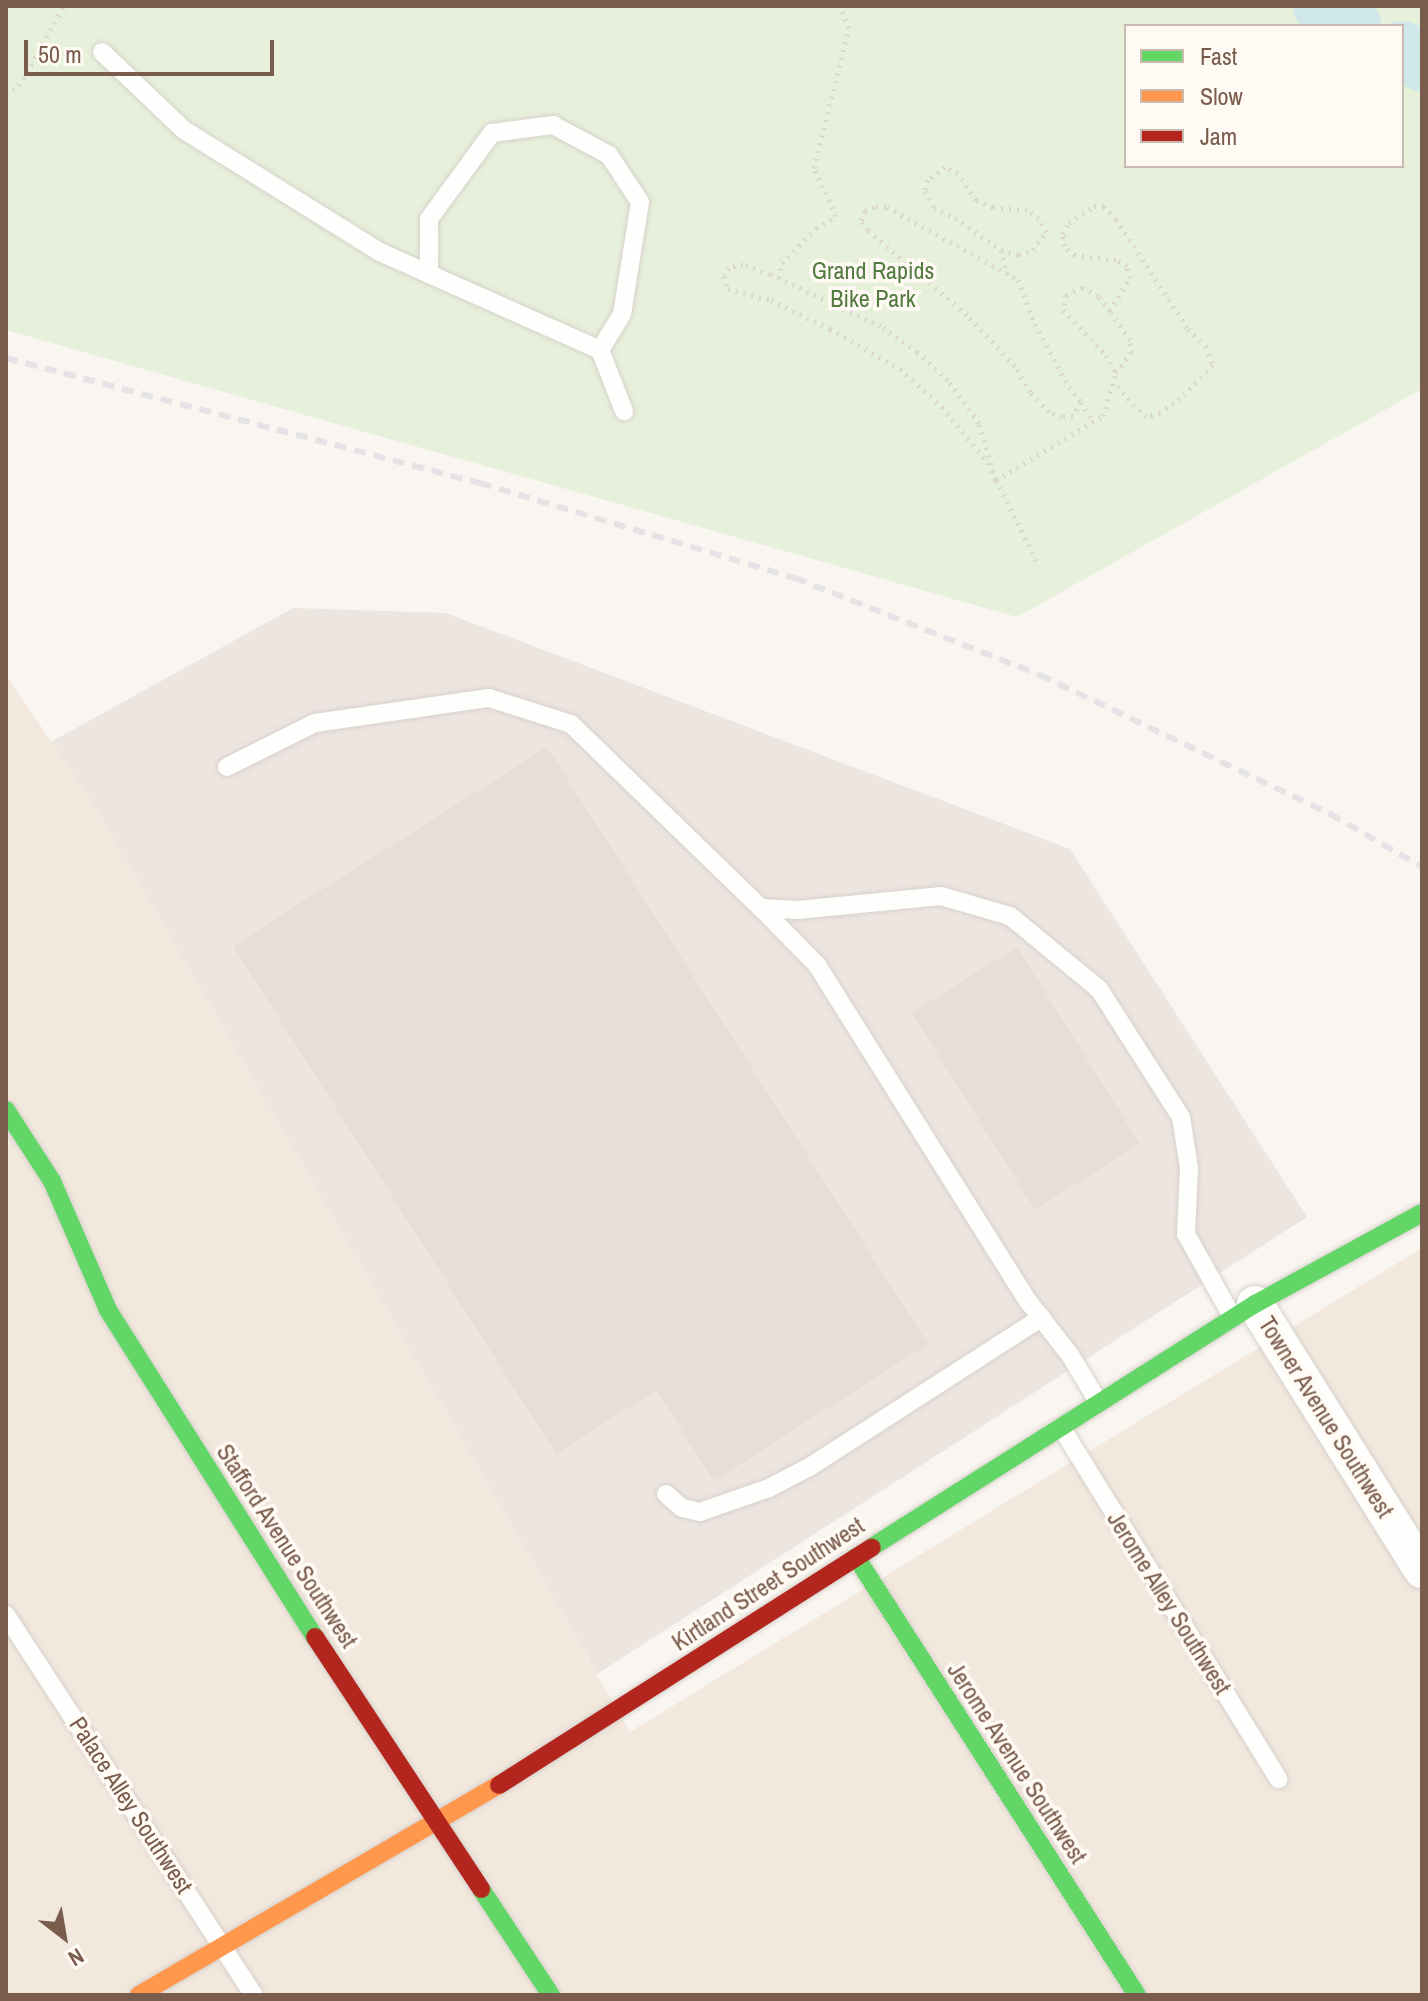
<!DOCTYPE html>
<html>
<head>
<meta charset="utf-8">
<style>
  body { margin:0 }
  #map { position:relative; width:1428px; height:2001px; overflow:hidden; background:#f9f5f0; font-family:"Archivo Narrow",sans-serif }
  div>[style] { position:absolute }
  .residential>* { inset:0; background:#f2e8de }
  .industrial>* { inset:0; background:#ede5e0 }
  .green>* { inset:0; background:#e7f0db }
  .river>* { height:60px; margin:-30px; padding:0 30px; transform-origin:30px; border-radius:30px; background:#d0e8ea }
  .building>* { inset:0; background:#e6ded7; transform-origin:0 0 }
  .path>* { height:5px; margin-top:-2.5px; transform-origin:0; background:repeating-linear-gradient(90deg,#dcd5d0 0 2px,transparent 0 8px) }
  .roads { filter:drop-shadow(0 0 2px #d7d1cb) drop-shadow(0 0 2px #d7d1cb) }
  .lane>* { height:18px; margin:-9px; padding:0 9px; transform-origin:9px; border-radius:9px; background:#fefefd }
  .street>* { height:36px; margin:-18px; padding:0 18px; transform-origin:18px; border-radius:18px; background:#fefefd }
  .fast>* { height:18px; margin:-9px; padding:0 9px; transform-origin:9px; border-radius:9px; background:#63d668 }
  .slow>* { height:18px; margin:-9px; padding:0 9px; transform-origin:9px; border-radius:9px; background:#ff974d }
  .jam>* { height:18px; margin:-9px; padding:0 9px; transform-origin:9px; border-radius:9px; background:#b3261e }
  .rail>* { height:6px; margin-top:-3px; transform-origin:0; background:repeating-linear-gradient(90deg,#e6e3e7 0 12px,transparent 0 20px) }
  span { translate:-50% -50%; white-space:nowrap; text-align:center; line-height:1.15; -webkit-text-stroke:7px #fffaf3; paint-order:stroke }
  .park-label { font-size:24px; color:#537a41 }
  .street-label { font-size:24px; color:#7a5c4d }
  .frame { position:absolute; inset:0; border:8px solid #7a5c4d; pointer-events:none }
  .legend { position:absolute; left:1124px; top:24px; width:280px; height:144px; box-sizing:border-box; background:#fffaf3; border:2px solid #cabbb1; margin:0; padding:10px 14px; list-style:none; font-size:24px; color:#7a5c4d }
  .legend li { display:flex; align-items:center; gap:16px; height:40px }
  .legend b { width:40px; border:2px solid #cabbb1 }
  .north { position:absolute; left:24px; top:1897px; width:80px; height:80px; -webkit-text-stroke:6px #fffaf3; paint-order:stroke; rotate:149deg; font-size:22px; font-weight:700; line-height:32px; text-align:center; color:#7a5c4d }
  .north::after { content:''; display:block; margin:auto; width:28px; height:36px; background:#7a5c4d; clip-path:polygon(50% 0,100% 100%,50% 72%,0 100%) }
  .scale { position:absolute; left:24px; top:40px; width:250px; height:36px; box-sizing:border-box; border:4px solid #7a5c4d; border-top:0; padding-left:10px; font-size:24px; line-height:28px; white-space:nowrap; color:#7a5c4d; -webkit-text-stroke:6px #fffaf3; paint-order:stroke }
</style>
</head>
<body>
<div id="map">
  <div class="residential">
    <i style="clip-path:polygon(6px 675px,91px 800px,630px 1732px,1422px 1248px,1422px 1995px,6px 1995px)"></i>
  </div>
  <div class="industrial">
    <i style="clip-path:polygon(293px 608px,446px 613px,1070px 849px,1307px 1217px,597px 1674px,91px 800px,51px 742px)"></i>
  </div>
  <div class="green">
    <i style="clip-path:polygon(evenodd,6px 6px,1422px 6px,1422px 389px,1017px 617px,6px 330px,6px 6px,1126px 26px,1402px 26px,1402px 166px,1126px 166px,1126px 26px)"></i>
  </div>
  <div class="river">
    <i style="left:1323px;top:6px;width:35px;rotate:35deg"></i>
    <i style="left:1402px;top:51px;width:22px;rotate:27deg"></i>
  </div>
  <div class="building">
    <i style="clip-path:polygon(547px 747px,928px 1344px,714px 1481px,656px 1390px,556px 1454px,233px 946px)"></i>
    <i style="left:1017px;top:947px;width:232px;height:124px;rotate:58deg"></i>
  </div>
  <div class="path">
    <i style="left:6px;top:94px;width:15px;rotate:-32deg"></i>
    <i style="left:19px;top:86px;width:92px;rotate:-60.6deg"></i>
    <i style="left:1001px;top:250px;width:19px;rotate:16deg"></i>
    <i style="left:1019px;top:255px;width:15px;rotate:-20deg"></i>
    <i style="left:1033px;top:250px;width:22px;rotate:-54deg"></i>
    <i style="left:1046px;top:232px;width:16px;rotate:-117deg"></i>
    <i style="left:1039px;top:218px;width:14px;rotate:-146deg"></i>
    <i style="left:1027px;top:210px;width:34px;rotate:-175deg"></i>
    <i style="left:993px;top:207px;width:18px;rotate:-158deg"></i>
    <i style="left:976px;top:200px;width:32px;rotate:-124deg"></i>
    <i style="left:958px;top:173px;width:14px;rotate:-155deg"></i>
    <i style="left:945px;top:167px;width:21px;rotate:143deg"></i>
    <i style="left:928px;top:180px;width:11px;rotate:105deg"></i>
    <i style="left:925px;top:191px;width:19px;rotate:62deg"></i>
    <i style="left:934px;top:208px;width:23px;rotate:25deg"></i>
    <i style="left:955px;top:218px;width:56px;rotate:34.8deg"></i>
    <i style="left:1001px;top:250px;width:25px;rotate:76deg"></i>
    <i style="left:779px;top:278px;width:15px;rotate:-79deg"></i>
    <i style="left:782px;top:263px;width:49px;rotate:-45.8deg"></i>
    <i style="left:816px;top:228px;width:23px;rotate:-31deg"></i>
    <i style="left:836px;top:216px;width:53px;rotate:-114.6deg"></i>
    <i style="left:814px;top:168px;width:144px;rotate:-76deg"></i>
    <i style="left:849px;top:28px;width:24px;rotate:-112deg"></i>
    <i style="left:1110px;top:311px;width:39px;rotate:-59deg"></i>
    <i style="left:1130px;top:278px;width:12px;rotate:-104deg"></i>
    <i style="left:1127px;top:266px;width:13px;rotate:-151deg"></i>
    <i style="left:1116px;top:260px;width:41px;rotate:-173deg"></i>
    <i style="left:1075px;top:255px;width:14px;rotate:-141deg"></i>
    <i style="left:1064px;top:246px;width:12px;rotate:-95deg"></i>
    <i style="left:1063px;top:234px;width:13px;rotate:-61deg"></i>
    <i style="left:1069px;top:223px;width:30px;rotate:-34deg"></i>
    <i style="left:1094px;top:206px;width:10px"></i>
    <i style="left:1104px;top:206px;width:18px;rotate:47deg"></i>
    <i style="left:1116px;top:219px;width:131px;rotate:56.8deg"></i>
    <i style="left:1188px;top:329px;width:25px;rotate:43deg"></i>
    <i style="left:1206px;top:346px;width:20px;rotate:70deg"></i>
    <i style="left:1213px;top:365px;width:47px;rotate:135deg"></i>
    <i style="left:1180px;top:398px;width:25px;rotate:143deg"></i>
    <i style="left:1160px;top:413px;width:15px;rotate:164deg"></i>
    <i style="left:1146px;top:417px;width:48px;rotate:-133.3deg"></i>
    <i style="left:1081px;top:402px;width:15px;rotate:122deg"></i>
    <i style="left:1073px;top:415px;width:11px;rotate:170deg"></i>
    <i style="left:1062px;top:417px;width:14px;rotate:-159deg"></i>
    <i style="left:1049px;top:412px;width:28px;rotate:-134deg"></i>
    <i style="left:1030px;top:392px;width:30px;rotate:-120deg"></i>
    <i style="left:1015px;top:366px;width:70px;rotate:-133.3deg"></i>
    <i style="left:967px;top:315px;width:130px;rotate:-139.4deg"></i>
    <i style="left:868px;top:230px;width:12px;rotate:-125deg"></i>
    <i style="left:861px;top:220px;width:10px;rotate:-66deg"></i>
    <i style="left:865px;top:211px;width:12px;rotate:-24deg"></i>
    <i style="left:876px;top:206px;width:11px;rotate:5deg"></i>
    <i style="left:887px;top:207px;width:150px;rotate:29.1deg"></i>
    <i style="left:1018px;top:280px;width:47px;rotate:68.9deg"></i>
    <i style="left:1035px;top:324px;width:72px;rotate:61.6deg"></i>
    <i style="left:1069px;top:387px;width:19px;rotate:51deg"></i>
    <i style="left:1081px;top:402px;width:23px;rotate:59deg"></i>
    <i style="left:996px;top:480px;width:59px;rotate:-106.6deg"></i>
    <i style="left:979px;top:423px;width:53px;rotate:-125.8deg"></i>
    <i style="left:948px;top:380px;width:42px;rotate:-137.9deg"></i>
    <i style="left:917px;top:352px;width:44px;rotate:-144.2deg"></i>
    <i style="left:881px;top:326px;width:123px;rotate:-154.9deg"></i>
    <i style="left:770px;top:274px;width:29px;rotate:-160deg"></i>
    <i style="left:743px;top:264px;width:15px;rotate:164deg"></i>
    <i style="left:729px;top:268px;width:9px;rotate:122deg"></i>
    <i style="left:724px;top:276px;width:14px;rotate:73deg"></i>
    <i style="left:728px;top:289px;width:44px;rotate:14.3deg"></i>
    <i style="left:771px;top:300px;width:66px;rotate:26.2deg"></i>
    <i style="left:830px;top:329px;width:81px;rotate:29.7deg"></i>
    <i style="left:900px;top:369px;width:57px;rotate:42.1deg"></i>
    <i style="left:942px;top:407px;width:72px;rotate:50.6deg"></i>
    <i style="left:988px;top:463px;width:19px;rotate:65deg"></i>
    <i style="left:996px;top:480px;width:92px;rotate:63.4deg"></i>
    <i style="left:996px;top:480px;width:125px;rotate:-30.9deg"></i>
    <i style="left:1103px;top:416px;width:45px;rotate:-73.2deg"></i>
    <i style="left:1116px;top:373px;width:25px;rotate:-53deg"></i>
    <i style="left:1131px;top:353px;width:13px;rotate:-94deg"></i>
    <i style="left:1130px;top:340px;width:35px;rotate:-125deg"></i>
    <i style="left:1110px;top:311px;width:19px;rotate:-129deg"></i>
    <i style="left:1098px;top:296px;width:18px;rotate:-151deg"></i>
    <i style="left:1082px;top:287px;width:18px;rotate:153deg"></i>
    <i style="left:1066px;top:295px;width:15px;rotate:101deg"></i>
    <i style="left:1063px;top:310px;width:62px;rotate:46.3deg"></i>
    <i style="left:1106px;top:355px;width:21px;rotate:61deg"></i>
  </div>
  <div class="roads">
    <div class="lane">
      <i style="left:102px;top:52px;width:113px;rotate:43.6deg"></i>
      <i style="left:184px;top:130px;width:231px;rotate:31.9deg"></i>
      <i style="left:380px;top:252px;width:54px;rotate:24.2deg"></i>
      <i style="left:429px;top:274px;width:55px;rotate:-90deg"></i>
      <i style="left:429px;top:219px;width:107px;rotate:-53.8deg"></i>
      <i style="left:492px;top:133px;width:62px;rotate:-7.5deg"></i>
      <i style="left:553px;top:125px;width:64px;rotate:28.2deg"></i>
      <i style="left:609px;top:155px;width:56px;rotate:56.6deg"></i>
      <i style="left:640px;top:202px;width:113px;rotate:99.1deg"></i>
      <i style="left:622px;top:314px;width:42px;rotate:121.4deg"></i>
      <i style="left:600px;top:350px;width:187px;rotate:-156deg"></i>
      <i style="left:600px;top:350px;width:66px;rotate:68.5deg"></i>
      <i style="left:227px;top:767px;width:98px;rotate:-26.6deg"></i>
      <i style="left:315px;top:723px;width:176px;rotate:-8.2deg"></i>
      <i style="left:489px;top:698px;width:86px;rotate:17.6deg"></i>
      <i style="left:571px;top:724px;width:264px;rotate:44.1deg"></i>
      <i style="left:761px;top:908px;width:37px;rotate:3deg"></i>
      <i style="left:798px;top:910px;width:144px;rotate:-5.6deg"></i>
      <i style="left:941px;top:896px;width:72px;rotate:16.2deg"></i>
      <i style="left:1010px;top:916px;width:115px;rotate:39.4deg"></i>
      <i style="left:1099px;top:989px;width:152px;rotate:57.4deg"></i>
      <i style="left:1181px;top:1117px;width:52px;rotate:81.1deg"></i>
      <i style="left:1189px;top:1168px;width:66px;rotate:92.6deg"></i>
      <i style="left:1186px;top:1234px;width:96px;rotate:60.8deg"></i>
      <i style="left:761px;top:908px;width:80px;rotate:45.5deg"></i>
      <i style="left:817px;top:965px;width:397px;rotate:57.9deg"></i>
      <i style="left:1028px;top:1301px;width:68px;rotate:52.1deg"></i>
      <i style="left:1070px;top:1355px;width:56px;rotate:58.9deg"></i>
      <i style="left:1061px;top:1427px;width:414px;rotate:58.3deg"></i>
      <i style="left:666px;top:1494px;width:21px;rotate:41deg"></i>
      <i style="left:682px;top:1508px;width:18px;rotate:13deg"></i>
      <i style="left:700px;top:1512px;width:73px;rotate:-19.2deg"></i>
      <i style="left:769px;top:1488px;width:47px;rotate:-27.6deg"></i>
      <i style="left:811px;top:1466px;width:274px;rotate:-32.8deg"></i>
      <i style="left:6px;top:1615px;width:454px;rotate:56.9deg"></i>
    </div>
    <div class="street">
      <i style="left:1255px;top:1304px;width:314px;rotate:57.9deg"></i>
    </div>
    <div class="fast">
      <i style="left:6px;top:1110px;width:85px;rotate:57.1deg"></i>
      <i style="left:52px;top:1181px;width:141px;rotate:66.5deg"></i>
      <i style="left:108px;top:1310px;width:387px;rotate:57.7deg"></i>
      <i style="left:872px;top:1547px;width:454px;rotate:-32.4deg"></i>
      <i style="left:1255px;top:1304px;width:190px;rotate:-28.6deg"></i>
      <i style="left:856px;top:1557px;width:520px;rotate:57.32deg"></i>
      <i style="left:481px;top:1889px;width:127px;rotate:56.6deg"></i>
    </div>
    <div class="slow">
      <i style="left:139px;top:1995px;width:417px;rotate:-30.3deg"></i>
    </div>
    <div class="jam">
      <i style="left:315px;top:1637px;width:302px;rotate:56.6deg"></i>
      <i style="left:499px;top:1785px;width:442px;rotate:-32.5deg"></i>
    </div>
  </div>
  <div class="rail">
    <i style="left:6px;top:358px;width:490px;rotate:14.8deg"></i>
    <i style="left:480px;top:483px;width:329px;rotate:16.8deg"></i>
    <i style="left:795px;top:578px;width:264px;rotate:21.6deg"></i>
    <i style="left:1040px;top:675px;width:322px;rotate:25.6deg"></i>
    <i style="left:1330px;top:814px;width:106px;rotate:29.9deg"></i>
  </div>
  <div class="park-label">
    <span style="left:873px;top:285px">Grand Rapids<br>Bike Park</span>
  </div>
  <div class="street-label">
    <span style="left:1326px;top:1417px;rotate:58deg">Towner Avenue Southwest</span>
    <span style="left:287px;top:1546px;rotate:57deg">Stafford Avenue Southwest</span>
    <span style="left:768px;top:1584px;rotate:-33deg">Kirtland Street Southwest</span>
    <span style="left:1169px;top:1603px;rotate:58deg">Jerome Alley Southwest</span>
    <span style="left:1017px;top:1763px;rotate:57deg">Jerome Avenue Southwest</span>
    <span style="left:131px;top:1805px;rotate:57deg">Palace Alley Southwest</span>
  </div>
  <div class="frame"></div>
  <ul class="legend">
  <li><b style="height:10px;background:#63d668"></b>Fast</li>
  <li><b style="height:10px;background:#ff974d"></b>Slow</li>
  <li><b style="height:10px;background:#b3261e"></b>Jam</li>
  </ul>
  <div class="north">N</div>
  <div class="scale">50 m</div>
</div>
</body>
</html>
